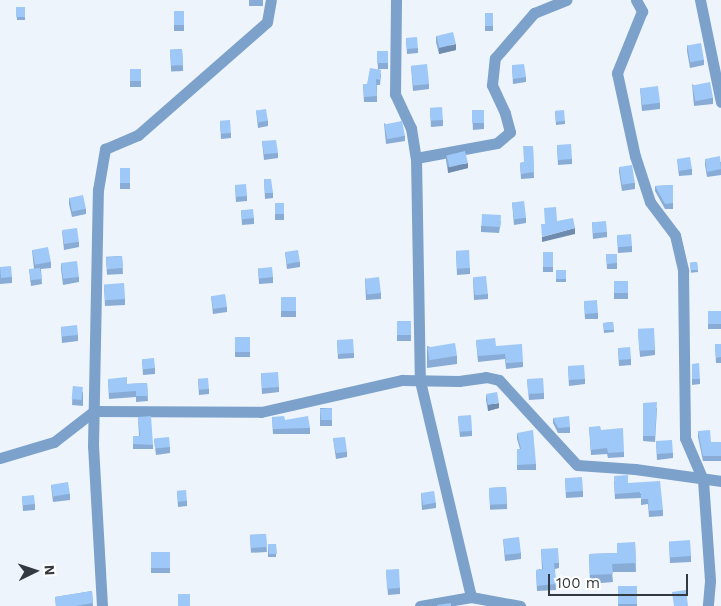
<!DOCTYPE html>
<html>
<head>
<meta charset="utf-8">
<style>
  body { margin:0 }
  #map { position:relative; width:721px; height:606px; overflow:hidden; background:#eef4fc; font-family:"Work Sans",sans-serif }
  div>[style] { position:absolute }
  .minor>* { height:11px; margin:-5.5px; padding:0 5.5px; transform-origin:5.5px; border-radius:5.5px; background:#7ca1ca }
  .wall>* { inset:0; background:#88acd5; transform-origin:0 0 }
  .shaded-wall>* { inset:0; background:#6f8cae }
  .building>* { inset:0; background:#9ec8f8; transform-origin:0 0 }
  span { translate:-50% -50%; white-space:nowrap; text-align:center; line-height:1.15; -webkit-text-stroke:4.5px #fff; paint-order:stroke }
  .north { position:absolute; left:10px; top:546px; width:50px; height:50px; -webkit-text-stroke:4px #fff; paint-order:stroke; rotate:86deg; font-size:14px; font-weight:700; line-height:20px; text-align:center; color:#333940 }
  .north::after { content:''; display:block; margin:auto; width:18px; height:22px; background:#333940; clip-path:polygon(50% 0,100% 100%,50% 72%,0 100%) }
  .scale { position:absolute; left:548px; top:574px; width:140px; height:22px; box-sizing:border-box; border:2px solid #333940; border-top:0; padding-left:6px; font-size:15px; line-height:18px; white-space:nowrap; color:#333940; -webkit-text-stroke:4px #fff; paint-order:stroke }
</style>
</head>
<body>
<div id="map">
  <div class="minor">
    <i style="left:396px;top:0;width:94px;rotate:90.6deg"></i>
    <i style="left:395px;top:94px;width:38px;rotate:65deg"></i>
    <i style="left:411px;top:128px;width:30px;rotate:81deg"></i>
    <i style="left:416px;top:158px;width:223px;rotate:89deg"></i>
    <i style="left:420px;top:381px;width:222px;rotate:76.7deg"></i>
    <i style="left:636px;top:0;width:13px;rotate:61deg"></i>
    <i style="left:642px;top:11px;width:67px;rotate:112deg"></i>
    <i style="left:617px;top:73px;width:85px;rotate:77.8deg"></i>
    <i style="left:635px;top:156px;width:48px;rotate:71.9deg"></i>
    <i style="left:650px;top:202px;width:41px;rotate:52.9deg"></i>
    <i style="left:675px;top:235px;width:37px;rotate:77deg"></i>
    <i style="left:683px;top:271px;width:167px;rotate:89.3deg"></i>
    <i style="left:685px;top:438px;width:46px;rotate:66.8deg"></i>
    <i style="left:703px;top:480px;width:101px;rotate:86deg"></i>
    <i style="left:710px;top:581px;width:25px;rotate:95deg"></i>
    <i style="left:700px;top:0;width:104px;rotate:78.4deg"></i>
    <i style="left:416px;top:158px;width:82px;rotate:-10.5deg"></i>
    <i style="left:497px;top:143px;width:17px;rotate:-40deg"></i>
    <i style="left:510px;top:132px;width:20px;rotate:-105deg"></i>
    <i style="left:505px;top:113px;width:31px;rotate:-115deg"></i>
    <i style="left:492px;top:85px;width:27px;rotate:-84deg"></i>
    <i style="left:495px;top:58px;width:60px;rotate:-49.1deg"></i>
    <i style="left:534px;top:13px;width:35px;rotate:-22deg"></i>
    <i style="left:0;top:458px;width:56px;rotate:-16.5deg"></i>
    <i style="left:54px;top:442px;width:51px;rotate:-37.8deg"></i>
    <i style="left:94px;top:411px;width:167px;rotate:0.3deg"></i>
    <i style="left:261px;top:412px;width:145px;rotate:-12.8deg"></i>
    <i style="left:402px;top:380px;width:57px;rotate:1deg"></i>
    <i style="left:459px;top:381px;width:27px;rotate:-8deg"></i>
    <i style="left:486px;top:377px;width:13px;rotate:13deg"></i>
    <i style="left:499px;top:380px;width:115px;rotate:47.5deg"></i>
    <i style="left:577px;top:465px;width:58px;rotate:3.9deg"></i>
    <i style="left:635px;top:469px;width:87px;rotate:7.9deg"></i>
    <i style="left:102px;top:606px;width:160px;rotate:-93.2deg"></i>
    <i style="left:93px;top:446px;width:256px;rotate:-88.9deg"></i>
    <i style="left:98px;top:190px;width:42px;rotate:-80.3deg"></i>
    <i style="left:105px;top:149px;width:36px;rotate:-23deg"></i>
    <i style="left:138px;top:135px;width:171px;rotate:-41.2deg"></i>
    <i style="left:267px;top:22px;width:22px;rotate:-80deg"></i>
    <i style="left:420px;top:606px;width:52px;rotate:-10deg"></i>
    <i style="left:471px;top:597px;width:50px;rotate:10.4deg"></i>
  </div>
  <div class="wall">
    <i style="left:249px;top:0;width:14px;height:6px"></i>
    <i style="clip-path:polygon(25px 7px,25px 20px,17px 20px,16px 8px)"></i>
    <i style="left:174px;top:11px;width:10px;height:20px"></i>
    <i style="left:493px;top:13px;width:18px;height:8px;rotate:90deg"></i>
    <i style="clip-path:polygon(436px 36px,456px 50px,439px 54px,436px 42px)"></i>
    <i style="clip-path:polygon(406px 38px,418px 48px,418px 53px,407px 54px)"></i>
    <i style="clip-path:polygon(687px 45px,704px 60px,704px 65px,690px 68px,687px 51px)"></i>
    <i style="left:182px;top:49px;width:22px;height:12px;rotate:87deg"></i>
    <i style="clip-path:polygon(388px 51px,388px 69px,379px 69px,381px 75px,380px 85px,377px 85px,377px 102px,364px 102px,363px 84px,367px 84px,378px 69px,377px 52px)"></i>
    <i style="clip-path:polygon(512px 65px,526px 77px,526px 82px,513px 84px)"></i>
    <i style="clip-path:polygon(411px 66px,429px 84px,429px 89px,413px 91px)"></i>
    <i style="left:130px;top:69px;width:11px;height:18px"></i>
    <i style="clip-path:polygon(692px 84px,713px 98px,713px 104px,694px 106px)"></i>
    <i style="clip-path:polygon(640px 88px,660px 103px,660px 109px,642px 111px)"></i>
    <i style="clip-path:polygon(430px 109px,443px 120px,443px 126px,431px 127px)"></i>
    <i style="clip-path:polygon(256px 110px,268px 121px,268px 126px,258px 128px)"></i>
    <i style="clip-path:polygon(472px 111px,484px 123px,484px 129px,473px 130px)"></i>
    <i style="clip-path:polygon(555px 111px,565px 121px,565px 124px,556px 125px)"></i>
    <i style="clip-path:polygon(220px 121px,231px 133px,231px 138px,221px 139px)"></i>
    <i style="clip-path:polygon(384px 123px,405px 136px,405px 141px,386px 144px)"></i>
    <i style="clip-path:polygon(262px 141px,278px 153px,278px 158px,264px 160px)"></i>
    <i style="clip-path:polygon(557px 145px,572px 159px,572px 164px,558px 165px)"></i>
    <i style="clip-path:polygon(533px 146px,534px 178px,521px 179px,520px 163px,524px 162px)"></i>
    <i style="clip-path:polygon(446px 155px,468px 168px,448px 173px,446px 160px)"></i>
    <i style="clip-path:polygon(677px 159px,692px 169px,692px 175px,679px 176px)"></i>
    <i style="clip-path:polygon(705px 159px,721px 162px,721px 175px,707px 177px,705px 165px)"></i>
    <i style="clip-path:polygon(619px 167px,635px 183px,635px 189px,622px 191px,619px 172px)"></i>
    <i style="left:120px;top:168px;width:10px;height:21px"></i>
    <i style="clip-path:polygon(264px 179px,273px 193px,273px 198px,265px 199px)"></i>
    <i style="clip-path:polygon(235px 185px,247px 196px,247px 201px,236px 202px)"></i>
    <i style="clip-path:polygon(673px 185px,673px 209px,665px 209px,655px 191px,655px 186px)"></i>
    <i style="clip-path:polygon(69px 198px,86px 209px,86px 214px,72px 217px,69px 204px)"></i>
    <i style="clip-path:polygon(512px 202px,526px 218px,526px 223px,514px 225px)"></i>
    <i style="left:275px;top:203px;width:9px;height:17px"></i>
    <i style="clip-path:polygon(241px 210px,254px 218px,254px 224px,242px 225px)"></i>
    <i style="clip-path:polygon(501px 221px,499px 233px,481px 232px,481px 226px)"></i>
    <i style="clip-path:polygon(592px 222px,607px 232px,607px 237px,593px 239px)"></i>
    <i style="clip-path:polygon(62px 231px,79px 242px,79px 247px,64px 250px)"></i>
    <i style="clip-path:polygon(617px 235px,632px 246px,632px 252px,618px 253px)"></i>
    <i style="clip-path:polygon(32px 250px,51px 262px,51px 268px,41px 269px,42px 284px,31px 286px,29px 269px,34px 269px)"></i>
    <i style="clip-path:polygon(456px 251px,470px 268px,470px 274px,457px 275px)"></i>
    <i style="clip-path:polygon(285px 252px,300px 262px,300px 267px,287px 269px)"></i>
    <i style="left:543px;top:252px;width:10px;height:20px"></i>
    <i style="clip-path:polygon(606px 254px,617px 263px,617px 269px,607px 269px)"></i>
    <i style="left:122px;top:256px;width:18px;height:16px;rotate:87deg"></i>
    <i style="left:697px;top:262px;width:10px;height:7px;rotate:84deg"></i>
    <i style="clip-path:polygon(61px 263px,79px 277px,79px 282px,63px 285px,61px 269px)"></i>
    <i style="clip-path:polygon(0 267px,12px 277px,12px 283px,0 284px)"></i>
    <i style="clip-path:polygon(258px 268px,273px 277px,273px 283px,259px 284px)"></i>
    <i style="left:556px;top:270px;width:10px;height:12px"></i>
    <i style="clip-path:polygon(365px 278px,381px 293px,381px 299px,366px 300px)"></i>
    <i style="clip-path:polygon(473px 278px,488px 294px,488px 299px,474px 300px)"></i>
    <i style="left:614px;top:281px;width:14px;height:18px"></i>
    <i style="clip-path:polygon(104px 285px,125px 299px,125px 305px,105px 306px)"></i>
    <i style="clip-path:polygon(211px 296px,227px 307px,227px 312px,213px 314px)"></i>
    <i style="left:281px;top:297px;width:15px;height:20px"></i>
    <i style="clip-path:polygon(584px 301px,598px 313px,598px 319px,585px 319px)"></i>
    <i style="left:721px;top:311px;width:18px;height:13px;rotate:90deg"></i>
    <i style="left:397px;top:321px;width:14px;height:20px"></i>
    <i style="left:613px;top:322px;width:10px;height:10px;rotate:84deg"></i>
    <i style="clip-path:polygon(61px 327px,78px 335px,78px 341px,62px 343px)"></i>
    <i style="clip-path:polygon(638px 330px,655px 350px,655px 355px,640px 357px)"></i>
    <i style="left:235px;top:337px;width:15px;height:20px"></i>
    <i style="clip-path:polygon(337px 340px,354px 353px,354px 358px,338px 359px)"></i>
    <i style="clip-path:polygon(476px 340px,496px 346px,523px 362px,523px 367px,506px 369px,505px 359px,478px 362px)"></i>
    <i style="clip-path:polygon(715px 344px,721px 344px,721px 363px,716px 363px)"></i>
    <i style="clip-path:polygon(427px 346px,457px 356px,457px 364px,427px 368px)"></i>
    <i style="clip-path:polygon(618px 349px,631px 359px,631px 365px,619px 366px)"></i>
    <i style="clip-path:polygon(142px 359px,155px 368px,155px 374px,143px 375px)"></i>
    <i style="clip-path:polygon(692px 364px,700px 379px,700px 384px,692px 385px)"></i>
    <i style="clip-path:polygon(568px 366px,585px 379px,585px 384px,569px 386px)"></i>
    <i style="clip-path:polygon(261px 373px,279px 387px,279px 392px,262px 394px)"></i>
    <i style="clip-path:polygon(108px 379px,127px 384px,147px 383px,148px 401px,136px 402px,136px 397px,109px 399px)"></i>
    <i style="clip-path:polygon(198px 379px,209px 389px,209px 394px,199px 395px)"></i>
    <i style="clip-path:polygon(527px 379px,544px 393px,544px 399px,529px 400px)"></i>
    <i style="clip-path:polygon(73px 386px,83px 392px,83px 406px,72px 405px)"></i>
    <i style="clip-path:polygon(486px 395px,499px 408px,488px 411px,486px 400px)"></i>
    <i style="clip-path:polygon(643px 403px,657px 408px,655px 442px,643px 441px)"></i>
    <i style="left:332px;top:408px;width:18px;height:12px;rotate:90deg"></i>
    <i style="clip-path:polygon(458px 416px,472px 431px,472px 436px,460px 437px)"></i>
    <i style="clip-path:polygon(138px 417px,153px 445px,153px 449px,133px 449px,133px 436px,139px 436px)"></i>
    <i style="clip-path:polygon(272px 417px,285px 420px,310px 428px,310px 434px,273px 434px)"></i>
    <i style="clip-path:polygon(553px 418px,570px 427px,570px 433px,558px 433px,553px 423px)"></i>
    <i style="clip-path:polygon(589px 427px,601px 430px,624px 452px,624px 457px,608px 458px,607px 454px,591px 455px)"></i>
    <i style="clip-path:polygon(698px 431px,711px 442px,721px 442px,721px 461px,703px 461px,698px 437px)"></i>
    <i style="clip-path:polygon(517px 433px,536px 464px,536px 470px,517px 470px,517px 449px,520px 449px,517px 439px)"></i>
    <i style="clip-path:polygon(333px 438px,347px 452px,347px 457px,336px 459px)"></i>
    <i style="clip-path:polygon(154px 439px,170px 447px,170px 453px,156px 455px)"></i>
    <i style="clip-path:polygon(656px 441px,673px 453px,673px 458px,657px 460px)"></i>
    <i style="clip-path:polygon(565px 478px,583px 491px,583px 497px,566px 498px)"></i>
    <i style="clip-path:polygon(614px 481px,628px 483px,663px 510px,663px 516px,649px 517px,648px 504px,641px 505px,641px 498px,615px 499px)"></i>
    <i style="clip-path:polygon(51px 485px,70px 494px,70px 500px,53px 502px)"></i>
    <i style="left:506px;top:487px;width:22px;height:17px;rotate:87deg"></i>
    <i style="clip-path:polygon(177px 491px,187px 501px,187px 506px,178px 507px)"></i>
    <i style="clip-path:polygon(421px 493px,436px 503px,436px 508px,422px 510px)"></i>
    <i style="clip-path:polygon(22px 496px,35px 504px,35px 510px,23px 511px)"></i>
    <i style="left:266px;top:534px;width:18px;height:16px;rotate:87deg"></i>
    <i style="clip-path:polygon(503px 539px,521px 553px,521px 559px,505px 561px)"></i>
    <i style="clip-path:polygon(635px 542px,636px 572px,612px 572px,613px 582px,590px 584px,589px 554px,617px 553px)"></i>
    <i style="clip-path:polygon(669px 542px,691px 556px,691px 562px,670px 563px)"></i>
    <i style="left:268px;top:544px;width:8px;height:13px"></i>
    <i style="clip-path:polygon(541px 549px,559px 563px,559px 568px,555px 569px,556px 590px,537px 591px,536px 570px,542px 569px)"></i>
    <i style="left:151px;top:552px;width:19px;height:21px"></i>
    <i style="clip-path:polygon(386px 570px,400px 588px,400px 594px,388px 595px)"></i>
    <i style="left:637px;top:586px;width:20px;height:19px;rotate:90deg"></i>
    <i style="clip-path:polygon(92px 591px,93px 606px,56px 606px,55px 597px)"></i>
  </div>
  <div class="shaded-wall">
    <i style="clip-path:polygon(456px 44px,456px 50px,439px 54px,439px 48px)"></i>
    <i style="clip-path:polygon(468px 163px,468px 168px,448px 173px,448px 167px)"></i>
    <i style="clip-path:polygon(575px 228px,575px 234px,542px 242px,542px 237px)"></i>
    <i style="clip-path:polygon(499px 403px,499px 408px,488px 411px,488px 405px)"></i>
  </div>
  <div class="building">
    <i style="left:25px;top:7px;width:10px;height:9px;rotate:90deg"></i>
    <i style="left:174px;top:11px;width:10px;height:14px"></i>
    <i style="left:493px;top:13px;width:13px;height:8px;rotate:90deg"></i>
    <i style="left:453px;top:32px;width:12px;height:17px;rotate:76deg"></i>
    <i style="left:417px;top:37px;width:11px;height:11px;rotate:85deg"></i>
    <i style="left:701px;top:43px;width:17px;height:14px;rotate:80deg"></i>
    <i style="left:182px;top:49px;width:16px;height:12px;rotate:86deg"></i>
    <i style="left:388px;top:51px;width:12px;height:11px;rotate:90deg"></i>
    <i style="left:427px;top:64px;width:20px;height:16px;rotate:84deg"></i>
    <i style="clip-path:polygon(524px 64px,526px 77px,513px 79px,512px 65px)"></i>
    <i style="clip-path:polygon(370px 68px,381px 70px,380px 80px,376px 79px,377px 96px,364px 97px,363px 84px,367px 84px)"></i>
    <i style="left:130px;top:69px;width:11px;height:12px"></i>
    <i style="left:710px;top:82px;width:16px;height:18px;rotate:79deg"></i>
    <i style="left:658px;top:86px;width:17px;height:18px;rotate:83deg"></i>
    <i style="left:442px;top:107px;width:13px;height:12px;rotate:86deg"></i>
    <i style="left:266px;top:109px;width:12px;height:10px;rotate:81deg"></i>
    <i style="left:484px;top:110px;width:13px;height:12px;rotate:90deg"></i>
    <i style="left:564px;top:110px;width:11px;height:9px;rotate:85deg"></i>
    <i style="left:230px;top:120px;width:13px;height:10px;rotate:86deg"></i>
    <i style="left:402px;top:121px;width:15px;height:18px;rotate:79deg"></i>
    <i style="clip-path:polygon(276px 140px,278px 153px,264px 154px,262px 141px)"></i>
    <i style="left:571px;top:144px;width:15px;height:14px;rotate:86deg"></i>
    <i style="clip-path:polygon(523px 146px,533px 146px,534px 172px,521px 174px,520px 163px,524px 162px)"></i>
    <i style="left:465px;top:151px;width:12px;height:19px;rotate:76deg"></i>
    <i style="clip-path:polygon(720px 156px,721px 169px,707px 172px,705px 159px)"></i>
    <i style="left:690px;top:157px;width:12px;height:13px;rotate:81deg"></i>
    <i style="left:632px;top:165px;width:18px;height:13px;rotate:81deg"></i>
    <i style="left:120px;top:168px;width:10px;height:15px"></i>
    <i style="clip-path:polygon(264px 179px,271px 179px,273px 193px,265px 193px)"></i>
    <i style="left:246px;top:184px;width:12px;height:11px;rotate:85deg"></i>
    <i style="clip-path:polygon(673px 185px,673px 203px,665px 204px,655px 186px)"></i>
    <i style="left:83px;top:195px;width:14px;height:14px;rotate:78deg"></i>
    <i style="left:524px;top:201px;width:17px;height:12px;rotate:83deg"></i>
    <i style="left:275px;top:203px;width:9px;height:11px"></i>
    <i style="clip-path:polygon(556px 207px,557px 221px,573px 218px,575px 228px,542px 237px,541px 224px,545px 224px,544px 208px)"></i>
    <i style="left:253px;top:209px;width:9px;height:12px;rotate:84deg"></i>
    <i style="left:482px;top:214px;width:19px;height:12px;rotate:3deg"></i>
    <i style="left:606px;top:221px;width:11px;height:14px;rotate:85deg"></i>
    <i style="left:77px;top:228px;width:14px;height:15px;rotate:82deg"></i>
    <i style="left:631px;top:234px;width:12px;height:14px;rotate:85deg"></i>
    <i style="left:48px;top:247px;width:15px;height:16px;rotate:79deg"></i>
    <i style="left:298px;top:250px;width:12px;height:13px;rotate:81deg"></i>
    <i style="left:469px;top:250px;width:18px;height:13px;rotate:87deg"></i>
    <i style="left:543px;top:252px;width:10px;height:15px"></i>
    <i style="clip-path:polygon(606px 254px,617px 254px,617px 263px,607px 264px)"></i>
    <i style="left:122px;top:256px;width:12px;height:16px;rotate:85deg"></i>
    <i style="left:77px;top:261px;width:16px;height:16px;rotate:83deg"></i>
    <i style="clip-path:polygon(697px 262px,698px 270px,691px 270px,690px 263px)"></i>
    <i style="left:11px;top:266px;width:11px;height:11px;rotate:85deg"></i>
    <i style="left:272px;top:267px;width:10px;height:14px;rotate:84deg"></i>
    <i style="clip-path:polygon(40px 268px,42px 279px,31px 280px,29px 269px)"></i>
    <i style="left:556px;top:270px;width:10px;height:9px"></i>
    <i style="left:486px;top:276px;width:18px;height:13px;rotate:84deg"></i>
    <i style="left:379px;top:277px;width:16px;height:14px;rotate:83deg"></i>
    <i style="left:614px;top:281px;width:14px;height:12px"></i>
    <i style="left:124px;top:283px;width:16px;height:20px;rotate:86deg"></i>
    <i style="left:225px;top:294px;width:13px;height:14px;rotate:81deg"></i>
    <i style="left:281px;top:297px;width:15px;height:14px"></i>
    <i style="left:597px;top:300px;width:13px;height:13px;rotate:86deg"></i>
    <i style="left:721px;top:311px;width:13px;height:13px;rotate:90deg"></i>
    <i style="left:397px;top:321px;width:14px;height:14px"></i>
    <i style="clip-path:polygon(613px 322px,614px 330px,604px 330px,603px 323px)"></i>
    <i style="left:77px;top:325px;width:10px;height:16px;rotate:84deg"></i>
    <i style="left:654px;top:328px;width:22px;height:16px;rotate:87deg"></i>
    <i style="left:235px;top:337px;width:15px;height:15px"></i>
    <i style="clip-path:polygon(495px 338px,496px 346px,522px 344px,523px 362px,506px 363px,505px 354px,478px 356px,476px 340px)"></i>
    <i style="left:353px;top:339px;width:14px;height:16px;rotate:86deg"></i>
    <i style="left:455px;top:343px;width:13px;height:28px;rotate:81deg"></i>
    <i style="clip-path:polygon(715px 344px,721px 344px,721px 357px,716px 358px)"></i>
    <i style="left:630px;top:347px;width:12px;height:12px;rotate:85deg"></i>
    <i style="left:154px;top:358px;width:10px;height:12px;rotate:84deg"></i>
    <i style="clip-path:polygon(699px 363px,700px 379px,692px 379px,692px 364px)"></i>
    <i style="left:584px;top:365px;width:14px;height:16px;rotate:86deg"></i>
    <i style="left:278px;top:372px;width:15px;height:17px;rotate:86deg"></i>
    <i style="clip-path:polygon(127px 377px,127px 384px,147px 383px,148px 396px,136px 396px,136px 391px,109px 393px,108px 379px)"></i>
    <i style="left:208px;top:378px;width:11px;height:10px;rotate:85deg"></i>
    <i style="left:543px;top:378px;width:15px;height:16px;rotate:86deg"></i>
    <i style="left:73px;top:386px;width:10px;height:13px;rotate:6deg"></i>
    <i style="left:497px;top:392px;width:11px;height:11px;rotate:80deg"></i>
    <i style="clip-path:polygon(657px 402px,655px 436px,643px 436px,643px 403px)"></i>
    <i style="clip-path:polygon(332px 408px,332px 420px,321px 420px,320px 409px)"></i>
    <i style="left:471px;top:415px;width:16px;height:13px;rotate:86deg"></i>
    <i style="clip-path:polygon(151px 416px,153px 445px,133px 444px,133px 436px,140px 436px,138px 417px)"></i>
    <i style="clip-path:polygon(284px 416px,285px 420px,308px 416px,310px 428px,273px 429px,272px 417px)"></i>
    <i style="clip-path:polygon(569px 416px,570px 427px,558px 428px,553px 418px)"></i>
    <i style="clip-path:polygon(600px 426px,601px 430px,623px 428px,624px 452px,608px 453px,607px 448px,591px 450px,589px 427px)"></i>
    <i style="clip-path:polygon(533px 430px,536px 464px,517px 465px,517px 449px,521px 449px,517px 433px)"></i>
    <i style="clip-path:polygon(710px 430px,711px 442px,721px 442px,721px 456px,703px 456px,698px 431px)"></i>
    <i style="left:169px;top:437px;width:10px;height:15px;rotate:84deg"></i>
    <i style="clip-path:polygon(345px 437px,347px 452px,336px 453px,333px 438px)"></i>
    <i style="left:672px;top:440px;width:13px;height:16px;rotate:86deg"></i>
    <i style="clip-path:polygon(628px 475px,628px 483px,660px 481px,663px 510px,649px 511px,648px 499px,641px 499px,641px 492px,615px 494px,614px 476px)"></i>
    <i style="left:582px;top:477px;width:14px;height:17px;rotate:86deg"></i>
    <i style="left:68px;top:482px;width:12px;height:17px;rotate:81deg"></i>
    <i style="left:506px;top:487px;width:17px;height:17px;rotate:87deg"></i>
    <i style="left:186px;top:490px;width:11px;height:9px;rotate:85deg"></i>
    <i style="left:434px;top:491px;width:12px;height:13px;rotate:81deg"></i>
    <i style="left:34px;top:495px;width:9px;height:12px;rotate:84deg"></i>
    <i style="left:266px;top:534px;width:13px;height:16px;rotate:86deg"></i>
    <i style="left:519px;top:537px;width:16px;height:16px;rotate:83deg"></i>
    <i style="left:690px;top:540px;width:16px;height:21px;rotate:86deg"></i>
    <i style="clip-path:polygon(635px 542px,636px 563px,612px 564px,613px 574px,590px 575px,589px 554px,617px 553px,617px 543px)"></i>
    <i style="clip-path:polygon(268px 544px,276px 544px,277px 554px,269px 554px)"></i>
    <i style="clip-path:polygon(558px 548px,559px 563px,554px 563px,556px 584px,537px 586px,536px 570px,543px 569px,541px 549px)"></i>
    <i style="left:151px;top:552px;width:19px;height:16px"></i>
    <i style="left:399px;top:569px;width:19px;height:13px;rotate:87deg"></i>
    <i style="left:637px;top:586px;width:18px;height:19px;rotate:90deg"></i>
    <i style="clip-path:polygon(686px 590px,688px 606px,674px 606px,672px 592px)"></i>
    <i style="clip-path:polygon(92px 591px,93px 603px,76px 606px,56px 606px,55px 597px)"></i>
    <i style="left:178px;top:594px;width:12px;height:12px"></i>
    <i style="clip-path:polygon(451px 603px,451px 606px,437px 606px,437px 605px)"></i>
  </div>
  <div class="north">N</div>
  <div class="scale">100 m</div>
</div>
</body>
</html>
